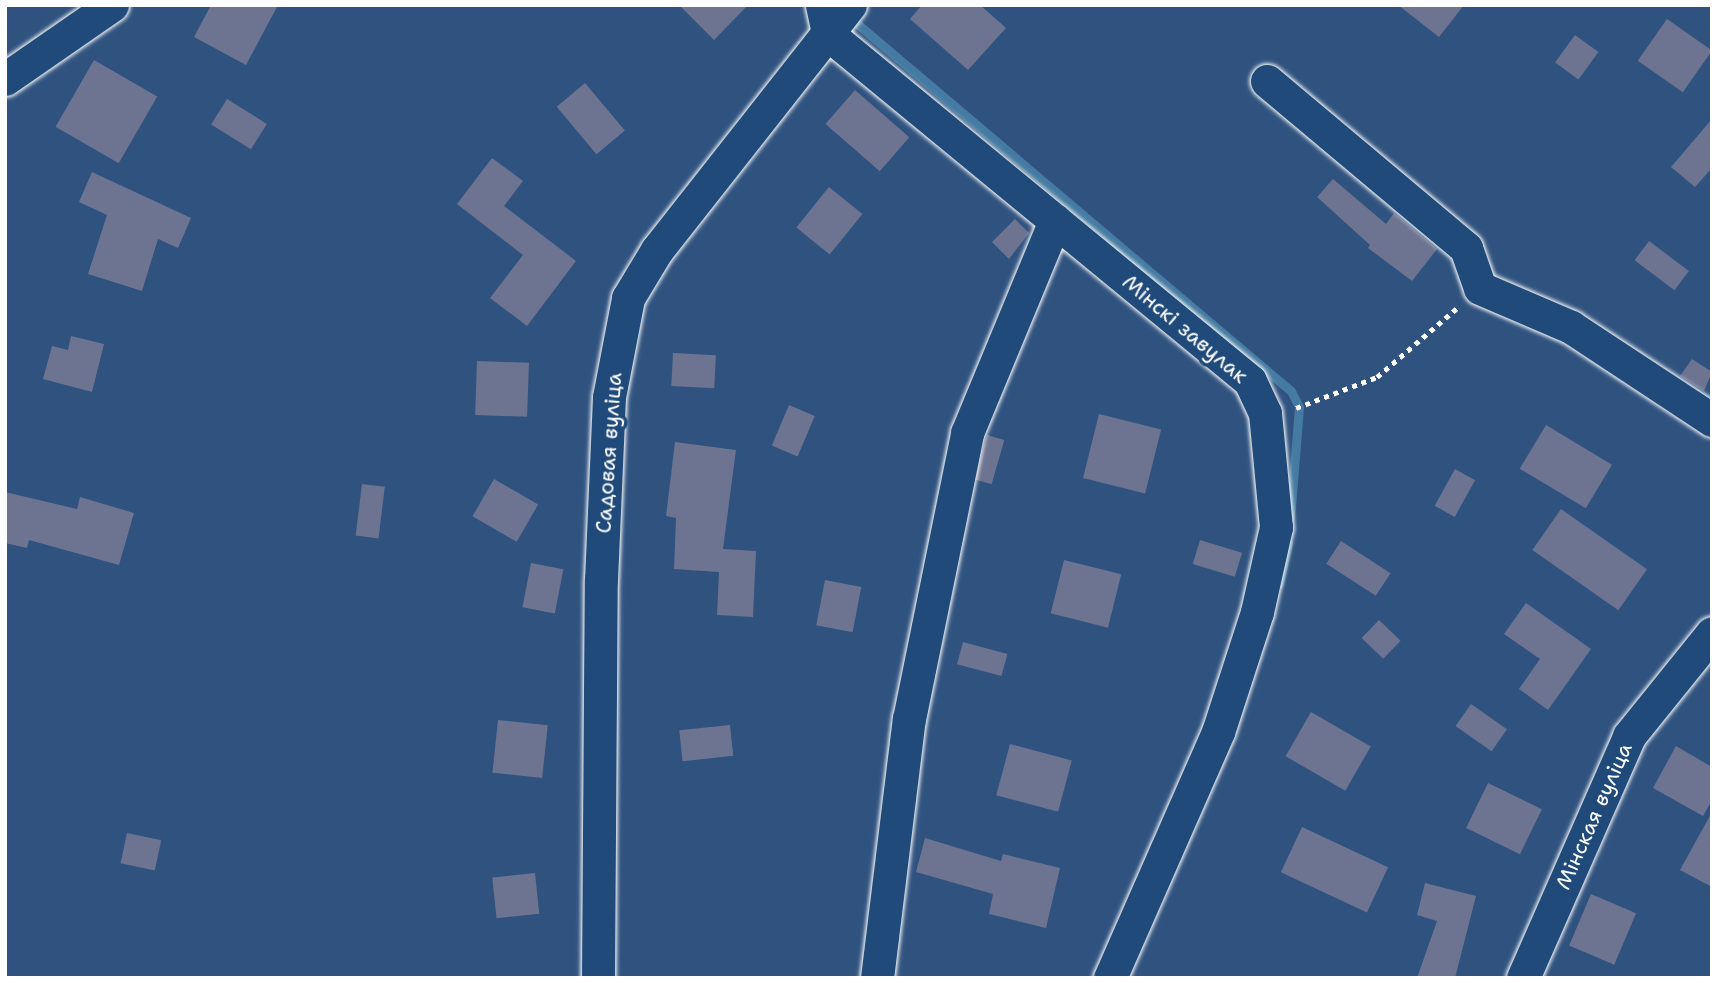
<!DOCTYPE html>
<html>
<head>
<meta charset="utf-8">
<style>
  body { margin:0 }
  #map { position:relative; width:1717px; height:983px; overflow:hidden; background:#2f527f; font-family:"Shantell Sans",sans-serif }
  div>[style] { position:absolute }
  .stream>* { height:9px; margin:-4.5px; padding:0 4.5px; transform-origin:4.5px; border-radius:4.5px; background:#457ba2 }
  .building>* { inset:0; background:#6d7492; transform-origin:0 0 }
  .path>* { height:4.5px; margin-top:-2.25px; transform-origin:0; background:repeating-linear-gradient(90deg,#fff 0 5px,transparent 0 10px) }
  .roads { filter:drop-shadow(0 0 2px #fff) drop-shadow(0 0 2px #fff) }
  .minor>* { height:33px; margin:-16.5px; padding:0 16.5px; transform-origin:16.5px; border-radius:16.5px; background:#1f4a7a }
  span { translate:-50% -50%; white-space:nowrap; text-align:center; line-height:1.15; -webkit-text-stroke:7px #1f4a7a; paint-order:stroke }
  .street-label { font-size:21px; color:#fff }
  .frame { position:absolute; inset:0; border:7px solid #fff; pointer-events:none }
</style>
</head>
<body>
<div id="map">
  <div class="stream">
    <i style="left:848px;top:16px;width:580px;rotate:40.25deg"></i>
    <i style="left:1291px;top:391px;width:18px;rotate:63deg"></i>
    <i style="left:1299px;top:407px;width:112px;rotate:94.6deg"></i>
    <i style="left:1279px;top:584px;width:42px;rotate:-77.6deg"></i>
  </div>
  <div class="building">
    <i style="clip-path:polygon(211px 5px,278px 5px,246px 65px,194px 37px)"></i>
    <i style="clip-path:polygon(679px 5px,748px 5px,714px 40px)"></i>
    <i style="clip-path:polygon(922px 5px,980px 5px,1006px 28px,968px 70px,910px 19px)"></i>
    <i style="clip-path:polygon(1398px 5px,1464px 5px,1439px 37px)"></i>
    <i style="left:1667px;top:19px;width:55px;height:51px;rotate:35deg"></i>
    <i style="left:1575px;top:35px;width:29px;height:34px;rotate:36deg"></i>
    <i style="left:94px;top:60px;width:73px;height:77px;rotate:30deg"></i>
    <i style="left:585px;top:83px;width:62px;height:37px;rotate:50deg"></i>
    <i style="left:855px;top:90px;width:72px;height:45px;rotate:41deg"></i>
    <i style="left:227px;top:99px;width:47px;height:30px;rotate:32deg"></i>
    <i style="clip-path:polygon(1712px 119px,1712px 168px,1695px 187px,1671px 167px)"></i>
    <i style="clip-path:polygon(492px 158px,523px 181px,504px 206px,576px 261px,527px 326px,490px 298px,523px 255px,457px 204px)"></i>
    <i style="clip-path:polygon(92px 172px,191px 218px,178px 248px,158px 239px,142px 291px,88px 274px,107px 215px,79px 202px)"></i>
    <i style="clip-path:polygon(1333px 179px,1386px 224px,1394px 213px,1437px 249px,1412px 281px,1368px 248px,1370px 245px,1317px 197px)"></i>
    <i style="left:829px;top:187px;width:43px;height:52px;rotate:39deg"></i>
    <i style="clip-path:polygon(1015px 219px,1029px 233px,1009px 259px,992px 242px)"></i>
    <i style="left:1649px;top:241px;width:50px;height:24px;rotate:37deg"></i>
    <i style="clip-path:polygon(71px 336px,104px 344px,92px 392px,43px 379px,52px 346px,68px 350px)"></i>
    <i style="left:673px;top:353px;width:43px;height:33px;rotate:3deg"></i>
    <i style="clip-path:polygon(1692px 359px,1712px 372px,1704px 391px,1680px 376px)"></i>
    <i style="left:477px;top:361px;width:52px;height:54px;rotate:2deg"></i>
    <i style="left:789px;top:405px;width:28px;height:44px;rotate:23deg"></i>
    <i style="left:1099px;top:414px;width:64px;height:66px;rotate:14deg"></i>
    <i style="left:1546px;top:425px;width:77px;height:51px;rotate:31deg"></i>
    <i style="left:987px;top:435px;width:18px;height:46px;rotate:16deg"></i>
    <i style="clip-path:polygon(675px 442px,736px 450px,723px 549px,756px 551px,753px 617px,717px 615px,719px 572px,674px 569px,676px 518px,666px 516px)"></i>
    <i style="left:1455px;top:469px;width:23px;height:42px;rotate:29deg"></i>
    <i style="left:494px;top:479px;width:51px;height:43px;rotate:30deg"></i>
    <i style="left:362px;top:484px;width:23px;height:52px;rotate:7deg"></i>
    <i style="clip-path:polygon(5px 492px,77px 509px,80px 497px,134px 513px,119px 565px,29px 540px,27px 548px,5px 543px)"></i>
    <i style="left:1561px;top:509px;width:105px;height:50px;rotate:35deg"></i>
    <i style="left:1200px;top:540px;width:44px;height:25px;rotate:17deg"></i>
    <i style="left:1341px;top:541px;width:59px;height:27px;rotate:33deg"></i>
    <i style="left:1064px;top:560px;width:59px;height:55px;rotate:14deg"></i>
    <i style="left:531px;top:563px;width:33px;height:45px;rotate:11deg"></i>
    <i style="left:825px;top:580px;width:37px;height:46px;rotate:11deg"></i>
    <i style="clip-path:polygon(1526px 603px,1591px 649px,1548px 710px,1519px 689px,1540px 659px,1504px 634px)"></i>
    <i style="left:1379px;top:620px;width:30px;height:25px;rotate:44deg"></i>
    <i style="left:963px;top:642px;width:46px;height:23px;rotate:15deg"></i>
    <i style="left:1471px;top:704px;width:44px;height:27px;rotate:35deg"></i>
    <i style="left:1311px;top:712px;width:69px;height:51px;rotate:30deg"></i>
    <i style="left:498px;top:720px;width:50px;height:53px;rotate:6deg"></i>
    <i style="left:730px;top:725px;width:31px;height:51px;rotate:84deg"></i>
    <i style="left:1010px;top:744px;width:64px;height:53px;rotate:15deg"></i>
    <i style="clip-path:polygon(1676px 746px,1712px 767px,1712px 800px,1703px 816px,1653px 788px)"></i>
    <i style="left:1488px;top:783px;width:60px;height:50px;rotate:26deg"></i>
    <i style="clip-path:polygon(1712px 812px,1712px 887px,1680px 870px)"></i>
    <i style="left:1302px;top:827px;width:95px;height:50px;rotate:25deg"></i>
    <i style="left:127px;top:833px;width:35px;height:31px;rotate:12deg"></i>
    <i style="clip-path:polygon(925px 838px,1001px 861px,1003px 854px,1060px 868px,1046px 928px,989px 914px,993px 894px,916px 872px)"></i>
    <i style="left:535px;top:873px;width:41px;height:43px;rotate:84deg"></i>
    <i style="clip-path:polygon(1425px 883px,1476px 896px,1455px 978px,1417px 978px,1437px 921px,1417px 915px)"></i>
    <i style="left:1591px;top:894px;width:49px;height:56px;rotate:23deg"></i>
  </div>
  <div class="path">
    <i style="left:1296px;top:408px;width:87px;rotate:-20.9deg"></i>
    <i style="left:1377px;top:377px;width:107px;rotate:-40.8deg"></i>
  </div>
  <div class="roads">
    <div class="minor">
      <i style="left:822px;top:5px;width:30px;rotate:78deg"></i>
      <i style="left:828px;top:34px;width:546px;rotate:39.43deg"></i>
      <i style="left:1250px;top:381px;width:35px;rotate:65deg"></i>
      <i style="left:1265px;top:413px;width:115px;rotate:84.5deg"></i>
      <i style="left:1276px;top:527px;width:87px;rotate:102.6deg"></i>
      <i style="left:1257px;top:612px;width:126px;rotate:108deg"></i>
      <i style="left:1218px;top:732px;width:269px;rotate:113.7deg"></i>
      <i style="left:5px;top:79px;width:130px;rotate:-34.7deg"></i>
      <i style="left:1267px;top:81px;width:260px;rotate:40deg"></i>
      <i style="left:1466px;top:248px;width:42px;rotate:70.7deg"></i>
      <i style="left:1480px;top:288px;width:99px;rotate:23.2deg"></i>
      <i style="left:1571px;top:327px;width:169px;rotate:33.4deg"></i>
      <i style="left:598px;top:978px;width:398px;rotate:-89.6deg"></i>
      <i style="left:601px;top:580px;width:183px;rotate:-87.5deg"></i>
      <i style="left:609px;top:397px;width:101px;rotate:-79.1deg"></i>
      <i style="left:628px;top:298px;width:56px;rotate:-58.9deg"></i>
      <i style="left:657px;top:250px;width:312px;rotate:-51.8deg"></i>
      <i style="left:877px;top:978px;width:261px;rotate:-83deg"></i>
      <i style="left:909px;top:719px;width:292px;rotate:-78.5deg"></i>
      <i style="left:967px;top:433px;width:230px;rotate:-67.5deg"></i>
      <i style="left:1523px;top:978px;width:264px;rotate:-66.3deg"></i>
      <i style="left:1629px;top:736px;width:132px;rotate:-51.1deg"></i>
    </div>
  </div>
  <div class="street-label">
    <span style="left:1185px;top:329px;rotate:40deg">Мінскі завулак</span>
    <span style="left:609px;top:453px;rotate:-86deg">Садовая вуліца</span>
    <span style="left:1594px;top:816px;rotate:-66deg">Мінская вуліца</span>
  </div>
  <div class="frame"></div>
</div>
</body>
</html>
